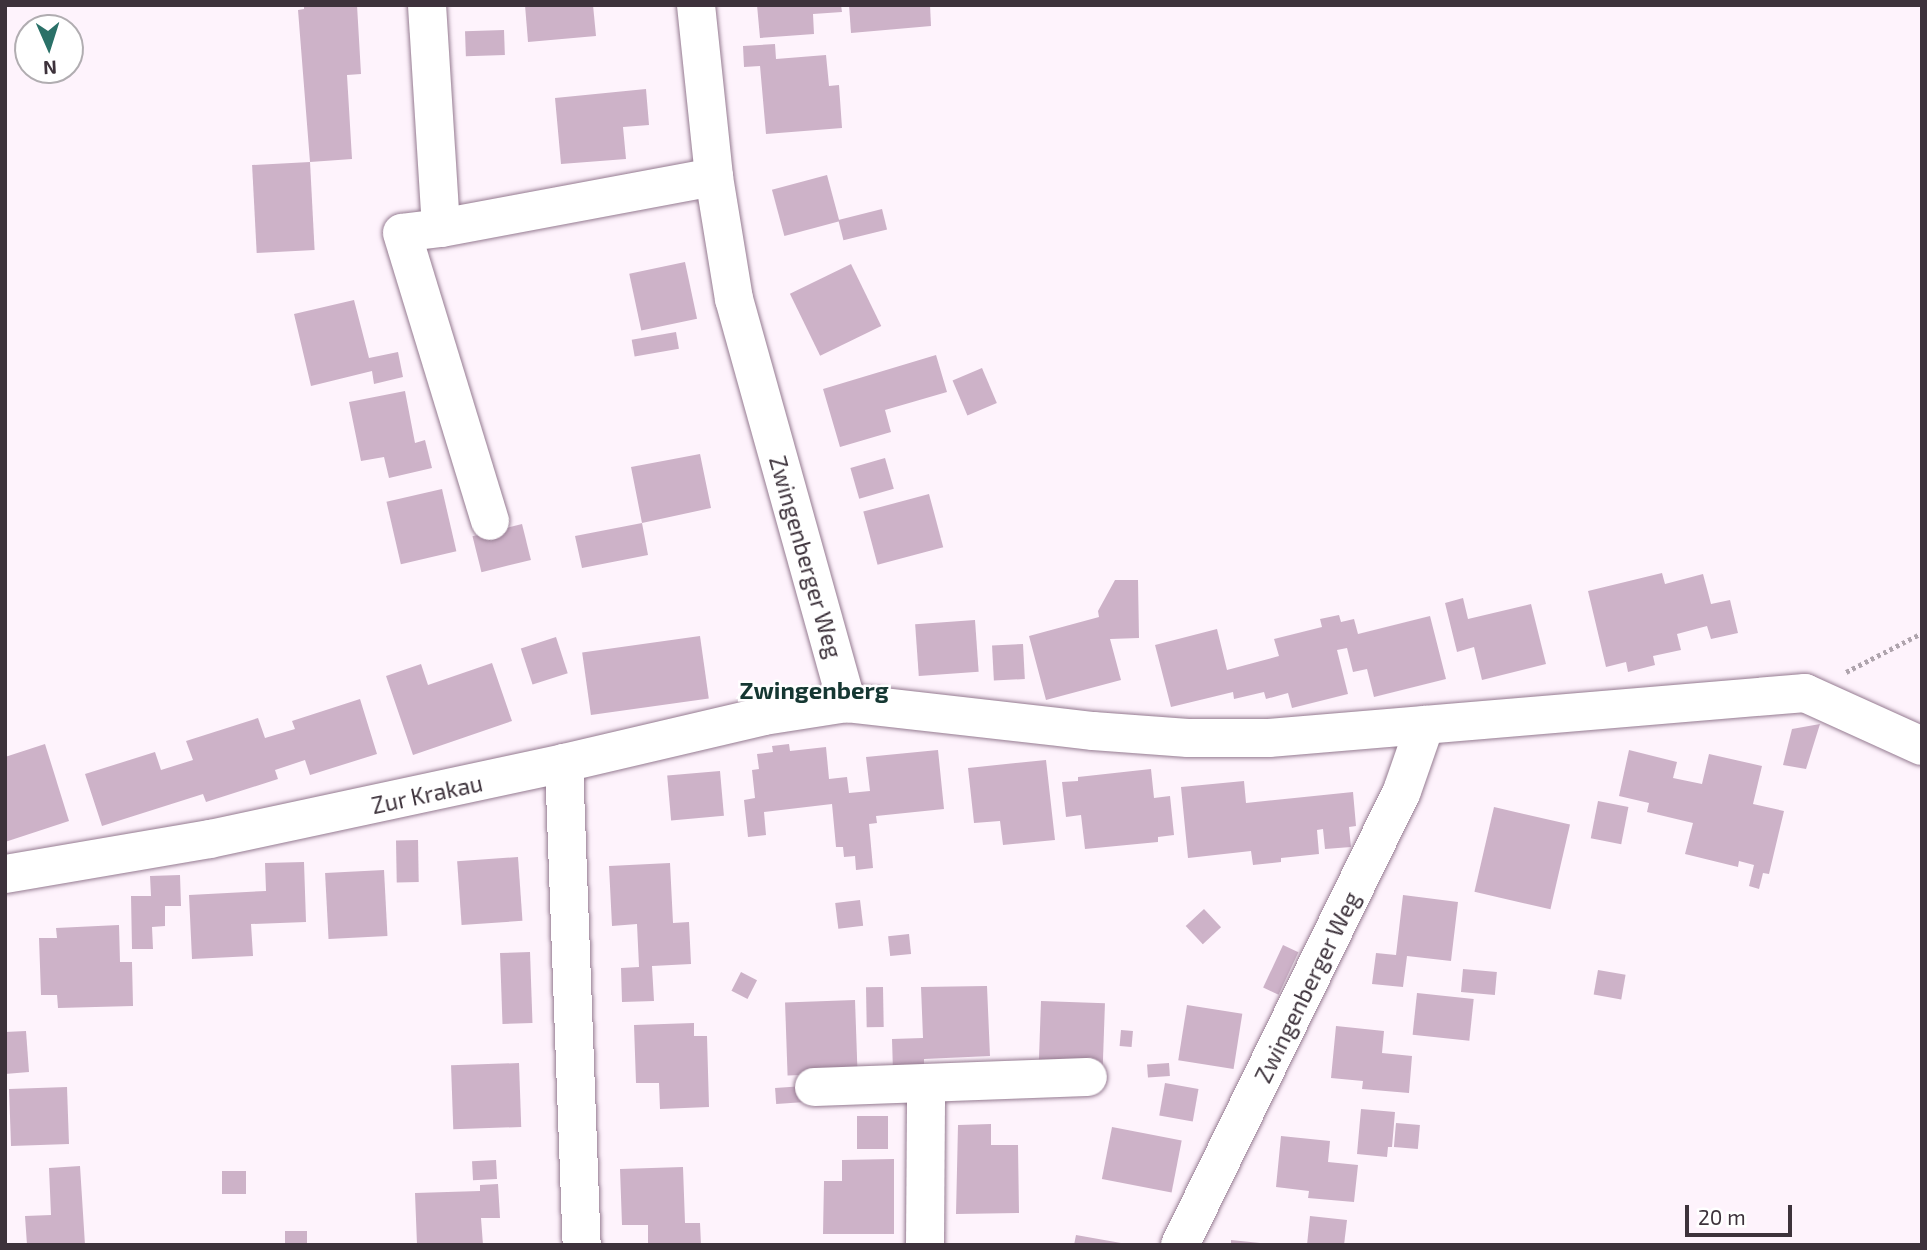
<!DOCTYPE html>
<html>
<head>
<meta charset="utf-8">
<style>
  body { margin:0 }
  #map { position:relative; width:1927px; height:1250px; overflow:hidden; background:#fef3fc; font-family:"Exo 2",sans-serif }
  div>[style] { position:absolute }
  .building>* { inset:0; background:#cdb2c8; transform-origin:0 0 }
  .path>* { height:4.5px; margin-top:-2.25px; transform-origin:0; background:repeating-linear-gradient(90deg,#afa4ad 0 3.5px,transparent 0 7px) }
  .roads { filter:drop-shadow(0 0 2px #957b91) drop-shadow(0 0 2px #957b91) }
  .minor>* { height:38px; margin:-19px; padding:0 19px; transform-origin:19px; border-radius:19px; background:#fff }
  span { translate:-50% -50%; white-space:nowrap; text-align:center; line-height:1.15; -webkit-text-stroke:5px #fff; paint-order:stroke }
  .street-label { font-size:23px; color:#3d323b }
  .neighbourhood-label { font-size:24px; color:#153732; font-weight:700 }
  .frame { position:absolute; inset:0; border:7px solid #3d323b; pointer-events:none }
  .north { position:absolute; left:14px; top:14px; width:70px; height:70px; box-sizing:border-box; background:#fff; border:2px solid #b1adb1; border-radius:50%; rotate:177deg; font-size:19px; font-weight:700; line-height:28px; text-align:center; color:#3d323b }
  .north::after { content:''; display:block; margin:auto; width:24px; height:32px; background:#2a7168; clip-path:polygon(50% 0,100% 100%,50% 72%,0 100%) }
  .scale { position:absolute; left:1685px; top:1205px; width:107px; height:32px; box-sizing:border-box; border:4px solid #3d323b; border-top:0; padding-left:9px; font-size:21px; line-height:24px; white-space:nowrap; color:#3d323b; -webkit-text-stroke:5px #fff; paint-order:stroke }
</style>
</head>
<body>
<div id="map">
  <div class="building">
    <i style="clip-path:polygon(304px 5px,357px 5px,361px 74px,347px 75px,352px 159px,310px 162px,298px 10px,304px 9px)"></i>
    <i style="clip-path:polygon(525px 5px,593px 5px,596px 36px,528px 42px)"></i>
    <i style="clip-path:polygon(757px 5px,841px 5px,842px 12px,813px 14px,814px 34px,760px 38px)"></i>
    <i style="clip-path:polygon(849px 5px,930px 5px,931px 26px,851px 33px)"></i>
    <i style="left:504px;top:30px;width:25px;height:39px;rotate:88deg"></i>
    <i style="clip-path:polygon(775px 44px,776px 59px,826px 55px,829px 86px,839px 85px,842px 128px,766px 134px,760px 66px,744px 67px,743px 46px)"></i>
    <i style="clip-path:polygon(646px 89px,649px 125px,623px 127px,626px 159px,561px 164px,555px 98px)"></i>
    <i style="left:310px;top:162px;width:88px;height:58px;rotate:87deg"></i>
    <i style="left:827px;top:175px;width:48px;height:57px;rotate:75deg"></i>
    <i style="left:882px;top:209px;width:21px;height:45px;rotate:76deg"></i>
    <i style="left:685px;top:262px;width:58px;height:57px;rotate:78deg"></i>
    <i style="left:851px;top:264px;width:69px;height:68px;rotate:64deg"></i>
    <i style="clip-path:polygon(354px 300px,369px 358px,398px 352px,403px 377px,374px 384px,372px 371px,311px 386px,294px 314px)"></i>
    <i style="left:676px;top:332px;width:17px;height:45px;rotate:80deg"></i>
    <i style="clip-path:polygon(936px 355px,947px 392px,885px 410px,891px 432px,840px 447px,823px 389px)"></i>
    <i style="left:982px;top:368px;width:38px;height:32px;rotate:67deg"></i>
    <i style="clip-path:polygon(405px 391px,415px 443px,425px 440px,432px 468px,389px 478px,384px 457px,361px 461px,349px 402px)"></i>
    <i style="clip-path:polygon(700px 454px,711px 508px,642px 523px,648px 555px,582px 568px,575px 536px,642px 523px,631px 467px)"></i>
    <i style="left:885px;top:458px;width:32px;height:36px;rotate:74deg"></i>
    <i style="left:442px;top:489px;width:64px;height:57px;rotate:77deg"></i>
    <i style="left:929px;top:494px;width:55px;height:68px;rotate:75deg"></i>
    <i style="left:522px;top:524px;width:37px;height:51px;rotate:76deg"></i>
    <i style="clip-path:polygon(1662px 573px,1665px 584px,1703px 574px,1711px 604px,1730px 600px,1738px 633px,1711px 639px,1707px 626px,1677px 634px,1681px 650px,1653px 656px,1655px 665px,1628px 672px,1626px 662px,1606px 667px,1588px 591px)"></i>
    <i style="clip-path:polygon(1115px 580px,1138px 580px,1139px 638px,1110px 639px,1121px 680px,1046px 700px,1029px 636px,1099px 617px,1098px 611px)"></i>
    <i style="clip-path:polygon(1463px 598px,1468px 619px,1531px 604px,1546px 664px,1482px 680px,1474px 647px,1457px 652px,1445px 603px)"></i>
    <i style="clip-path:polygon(1339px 615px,1341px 622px,1354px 619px,1358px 634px,1430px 616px,1446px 679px,1374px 697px,1367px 669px,1353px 672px,1347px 648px,1337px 650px,1348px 694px,1292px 708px,1288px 693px,1266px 699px,1264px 692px,1234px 699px,1233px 692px,1171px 707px,1155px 645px,1217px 629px,1227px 670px,1279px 656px,1274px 639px,1322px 627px,1320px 619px)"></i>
    <i style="left:975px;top:620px;width:52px;height:60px;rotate:86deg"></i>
    <i style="left:700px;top:636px;width:63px;height:119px;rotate:82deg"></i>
    <i style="left:556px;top:637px;width:38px;height:37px;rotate:72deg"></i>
    <i style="left:1023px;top:644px;width:35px;height:31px;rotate:87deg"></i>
    <i style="clip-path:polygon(492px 663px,512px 721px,413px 755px,386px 676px,421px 664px,428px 685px)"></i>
    <i style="clip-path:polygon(360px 699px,377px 754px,310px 775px,305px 760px,275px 770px,278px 779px,206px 802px,203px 794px,102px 826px,85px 774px,155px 752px,161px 770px,193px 760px,186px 741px,258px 718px,265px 738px,295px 729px,292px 721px)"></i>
    <i style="clip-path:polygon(1820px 724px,1806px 769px,1783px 765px,1792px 729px)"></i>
    <i style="clip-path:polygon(45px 744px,69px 821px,5px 842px,5px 757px)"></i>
    <i style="clip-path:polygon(789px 744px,790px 751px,826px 747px,829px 779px,847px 777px,849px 793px,870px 791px,866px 757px,938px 750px,944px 809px,876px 816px,877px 823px,869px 824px,873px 868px,856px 870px,855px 856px,844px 857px,843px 847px,836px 847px,832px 804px,764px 812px,766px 835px,748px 837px,744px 800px,755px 798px,752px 770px,759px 769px,757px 754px,773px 752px,772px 746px)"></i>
    <i style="clip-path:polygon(1629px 750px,1677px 762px,1673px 778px,1702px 784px,1709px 754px,1762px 766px,1753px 804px,1784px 811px,1769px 874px,1763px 873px,1759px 889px,1749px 886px,1754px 865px,1739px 861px,1738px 867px,1685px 854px,1693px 823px,1647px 812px,1649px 803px,1619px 796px)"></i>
    <i style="clip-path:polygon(1046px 760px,1055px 840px,1003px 845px,1000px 821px,974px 823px,968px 768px)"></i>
    <i style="clip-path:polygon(1151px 769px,1154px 798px,1170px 796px,1174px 835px,1158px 837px,1158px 842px,1085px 849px,1081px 815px,1066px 817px,1062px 782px,1078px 781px,1078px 777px)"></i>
    <i style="left:720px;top:771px;width:45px;height:53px;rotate:85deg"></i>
    <i style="clip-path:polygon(1244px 781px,1246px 803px,1353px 792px,1356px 826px,1349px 827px,1351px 847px,1325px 849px,1323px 829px,1317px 830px,1319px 854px,1281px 858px,1281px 862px,1253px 865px,1251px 851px,1188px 858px,1181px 787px)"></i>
    <i style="left:1598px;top:801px;width:31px;height:38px;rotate:11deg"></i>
    <i style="left:1494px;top:807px;width:78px;height:87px;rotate:13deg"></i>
    <i style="left:418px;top:840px;width:42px;height:22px;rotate:89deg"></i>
    <i style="left:518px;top:857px;width:64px;height:61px;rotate:86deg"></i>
    <i style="clip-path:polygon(304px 862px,306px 922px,251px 924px,253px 956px,192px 959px,189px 895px,266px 891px,265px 863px)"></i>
    <i style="clip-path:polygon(670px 863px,673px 923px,689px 922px,691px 964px,652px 966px,654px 1001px,622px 1002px,621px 968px,639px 967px,637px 924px,612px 926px,609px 866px)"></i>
    <i style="left:384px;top:870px;width:66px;height:59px;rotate:87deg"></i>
    <i style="clip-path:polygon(180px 875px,181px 906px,165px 906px,165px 926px,152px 927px,153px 949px,132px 949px,131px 896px,151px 896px,150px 876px)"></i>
    <i style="clip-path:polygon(1403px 895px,1458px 902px,1451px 961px,1407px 956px,1403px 987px,1372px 984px,1376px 953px,1396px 955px)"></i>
    <i style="left:860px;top:900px;width:26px;height:25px;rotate:83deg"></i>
    <i style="left:1204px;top:909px;width:25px;height:25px;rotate:47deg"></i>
    <i style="clip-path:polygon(119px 925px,120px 962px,132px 962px,133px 1006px,58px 1008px,57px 995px,41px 995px,39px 938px,57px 938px,56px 928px)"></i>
    <i style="left:909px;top:934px;width:20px;height:21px;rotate:84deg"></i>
    <i style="left:1283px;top:945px;width:17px;height:47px;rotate:25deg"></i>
    <i style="left:530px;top:952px;width:71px;height:30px;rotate:88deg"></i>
    <i style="left:1463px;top:969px;width:34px;height:23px;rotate:5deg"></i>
    <i style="left:1598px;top:970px;width:28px;height:25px;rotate:10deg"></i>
    <i style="left:741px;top:972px;width:18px;height:21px;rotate:27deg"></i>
    <i style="clip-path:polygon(987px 986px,990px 1056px,924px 1059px,924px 1071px,893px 1072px,892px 1039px,923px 1038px,921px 987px)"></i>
    <i style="left:883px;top:987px;width:40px;height:17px;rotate:89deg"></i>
    <i style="left:1417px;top:993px;width:57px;height:42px;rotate:6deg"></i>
    <i style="left:855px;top:1000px;width:73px;height:70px;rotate:88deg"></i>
    <i style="left:1041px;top:1001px;width:64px;height:64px;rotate:2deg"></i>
    <i style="left:1187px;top:1005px;width:56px;height:56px;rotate:9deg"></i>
    <i style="clip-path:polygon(694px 1023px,694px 1036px,707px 1036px,709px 1107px,660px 1109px,659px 1083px,636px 1083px,634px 1025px)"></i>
    <i style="clip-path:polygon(1336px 1026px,1384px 1031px,1382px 1053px,1412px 1056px,1409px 1093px,1362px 1089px,1363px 1081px,1331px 1078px)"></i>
    <i style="left:1121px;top:1030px;width:12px;height:16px;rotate:5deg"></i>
    <i style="clip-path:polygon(26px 1031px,29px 1072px,5px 1074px,5px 1032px)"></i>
    <i style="left:519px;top:1063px;width:64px;height:68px;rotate:88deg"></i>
    <i style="left:1169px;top:1063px;width:13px;height:22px;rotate:86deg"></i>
    <i style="left:1165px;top:1083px;width:34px;height:33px;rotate:10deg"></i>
    <i style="left:804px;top:1086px;width:16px;height:29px;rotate:86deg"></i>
    <i style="left:67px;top:1087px;width:57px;height:58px;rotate:88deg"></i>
    <i style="clip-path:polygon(1361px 1109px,1395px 1112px,1392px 1147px,1388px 1147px,1387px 1157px,1357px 1154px)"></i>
    <i style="left:888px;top:1116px;width:33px;height:31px;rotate:90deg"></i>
    <i style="left:1396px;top:1123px;width:24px;height:24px;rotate:5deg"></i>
    <i style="clip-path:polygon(991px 1124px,991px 1145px,1018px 1145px,1019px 1213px,956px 1214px,958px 1125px)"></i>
    <i style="left:1112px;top:1127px;width:71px;height:53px;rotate:11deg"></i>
    <i style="clip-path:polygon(1281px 1136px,1330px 1141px,1328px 1162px,1358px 1165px,1354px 1202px,1308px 1198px,1309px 1191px,1276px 1187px)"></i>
    <i style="clip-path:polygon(894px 1159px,894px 1234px,823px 1234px,824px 1181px,842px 1181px,842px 1160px)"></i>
    <i style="left:496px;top:1160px;width:19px;height:24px;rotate:87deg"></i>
    <i style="clip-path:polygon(80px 1166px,85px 1245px,27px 1245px,25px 1216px,51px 1215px,49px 1168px)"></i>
    <i style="clip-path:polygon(683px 1167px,685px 1223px,700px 1223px,701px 1245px,648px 1245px,648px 1225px,622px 1225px,620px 1169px)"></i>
    <i style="left:222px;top:1171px;width:24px;height:23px"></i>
    <i style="clip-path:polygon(498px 1184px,500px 1218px,481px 1218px,483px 1245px,417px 1245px,415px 1193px,480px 1191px,480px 1185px)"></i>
    <i style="clip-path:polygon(1310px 1216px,1347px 1220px,1344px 1245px,1307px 1245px)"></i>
    <i style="left:285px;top:1231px;width:22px;height:14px"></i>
    <i style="clip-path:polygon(1076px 1235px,1121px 1243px,1120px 1245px,1074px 1245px)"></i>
    <i style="clip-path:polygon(1231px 1240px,1260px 1243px,1260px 1245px,1231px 1245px)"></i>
  </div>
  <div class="path">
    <i style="left:1846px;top:672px;width:85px;rotate:-27.2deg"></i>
  </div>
  <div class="roads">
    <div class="minor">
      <i style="left:427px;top:5px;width:223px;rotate:86.4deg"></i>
      <i style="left:441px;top:228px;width:278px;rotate:-10.6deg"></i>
      <i style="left:696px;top:5px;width:173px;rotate:84deg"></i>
      <i style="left:714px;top:177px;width:124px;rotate:80.7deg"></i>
      <i style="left:734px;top:299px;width:420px;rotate:74.4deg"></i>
      <i style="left:441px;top:228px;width:39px;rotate:173deg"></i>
      <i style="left:402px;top:233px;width:301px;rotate:73deg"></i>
      <i style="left:564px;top:763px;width:482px;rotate:87.9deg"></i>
      <i style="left:5px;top:874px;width:208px;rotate:-9.7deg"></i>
      <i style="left:210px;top:839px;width:362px;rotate:-12.1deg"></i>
      <i style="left:564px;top:763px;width:205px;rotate:-13.2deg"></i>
      <i style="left:764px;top:716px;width:84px;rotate:-8.9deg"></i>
      <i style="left:847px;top:703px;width:248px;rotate:6.5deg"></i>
      <i style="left:1093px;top:731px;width:95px;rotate:4.2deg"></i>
      <i style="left:1188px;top:738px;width:81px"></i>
      <i style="left:1269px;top:738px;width:538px;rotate:-4.8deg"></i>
      <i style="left:1805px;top:693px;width:128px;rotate:24.4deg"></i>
      <i style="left:814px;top:1087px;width:274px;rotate:-2.1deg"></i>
      <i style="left:925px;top:1245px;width:161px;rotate:-89.6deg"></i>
      <i style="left:1180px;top:1245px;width:505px;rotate:-63.94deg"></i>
      <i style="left:1402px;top:791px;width:70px;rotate:-70.8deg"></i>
    </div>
  </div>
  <div class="street-label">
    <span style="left:806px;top:557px;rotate:74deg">Zwingenberger Weg</span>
    <span style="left:427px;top:794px;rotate:-12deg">Zur Krakau</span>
    <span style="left:1307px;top:987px;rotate:-64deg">Zwingenberger Weg</span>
  </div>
  <div class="neighbourhood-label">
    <span style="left:814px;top:690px">Zwingenberg</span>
  </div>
  <div class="frame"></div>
  <div class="north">N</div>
  <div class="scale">20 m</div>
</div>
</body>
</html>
